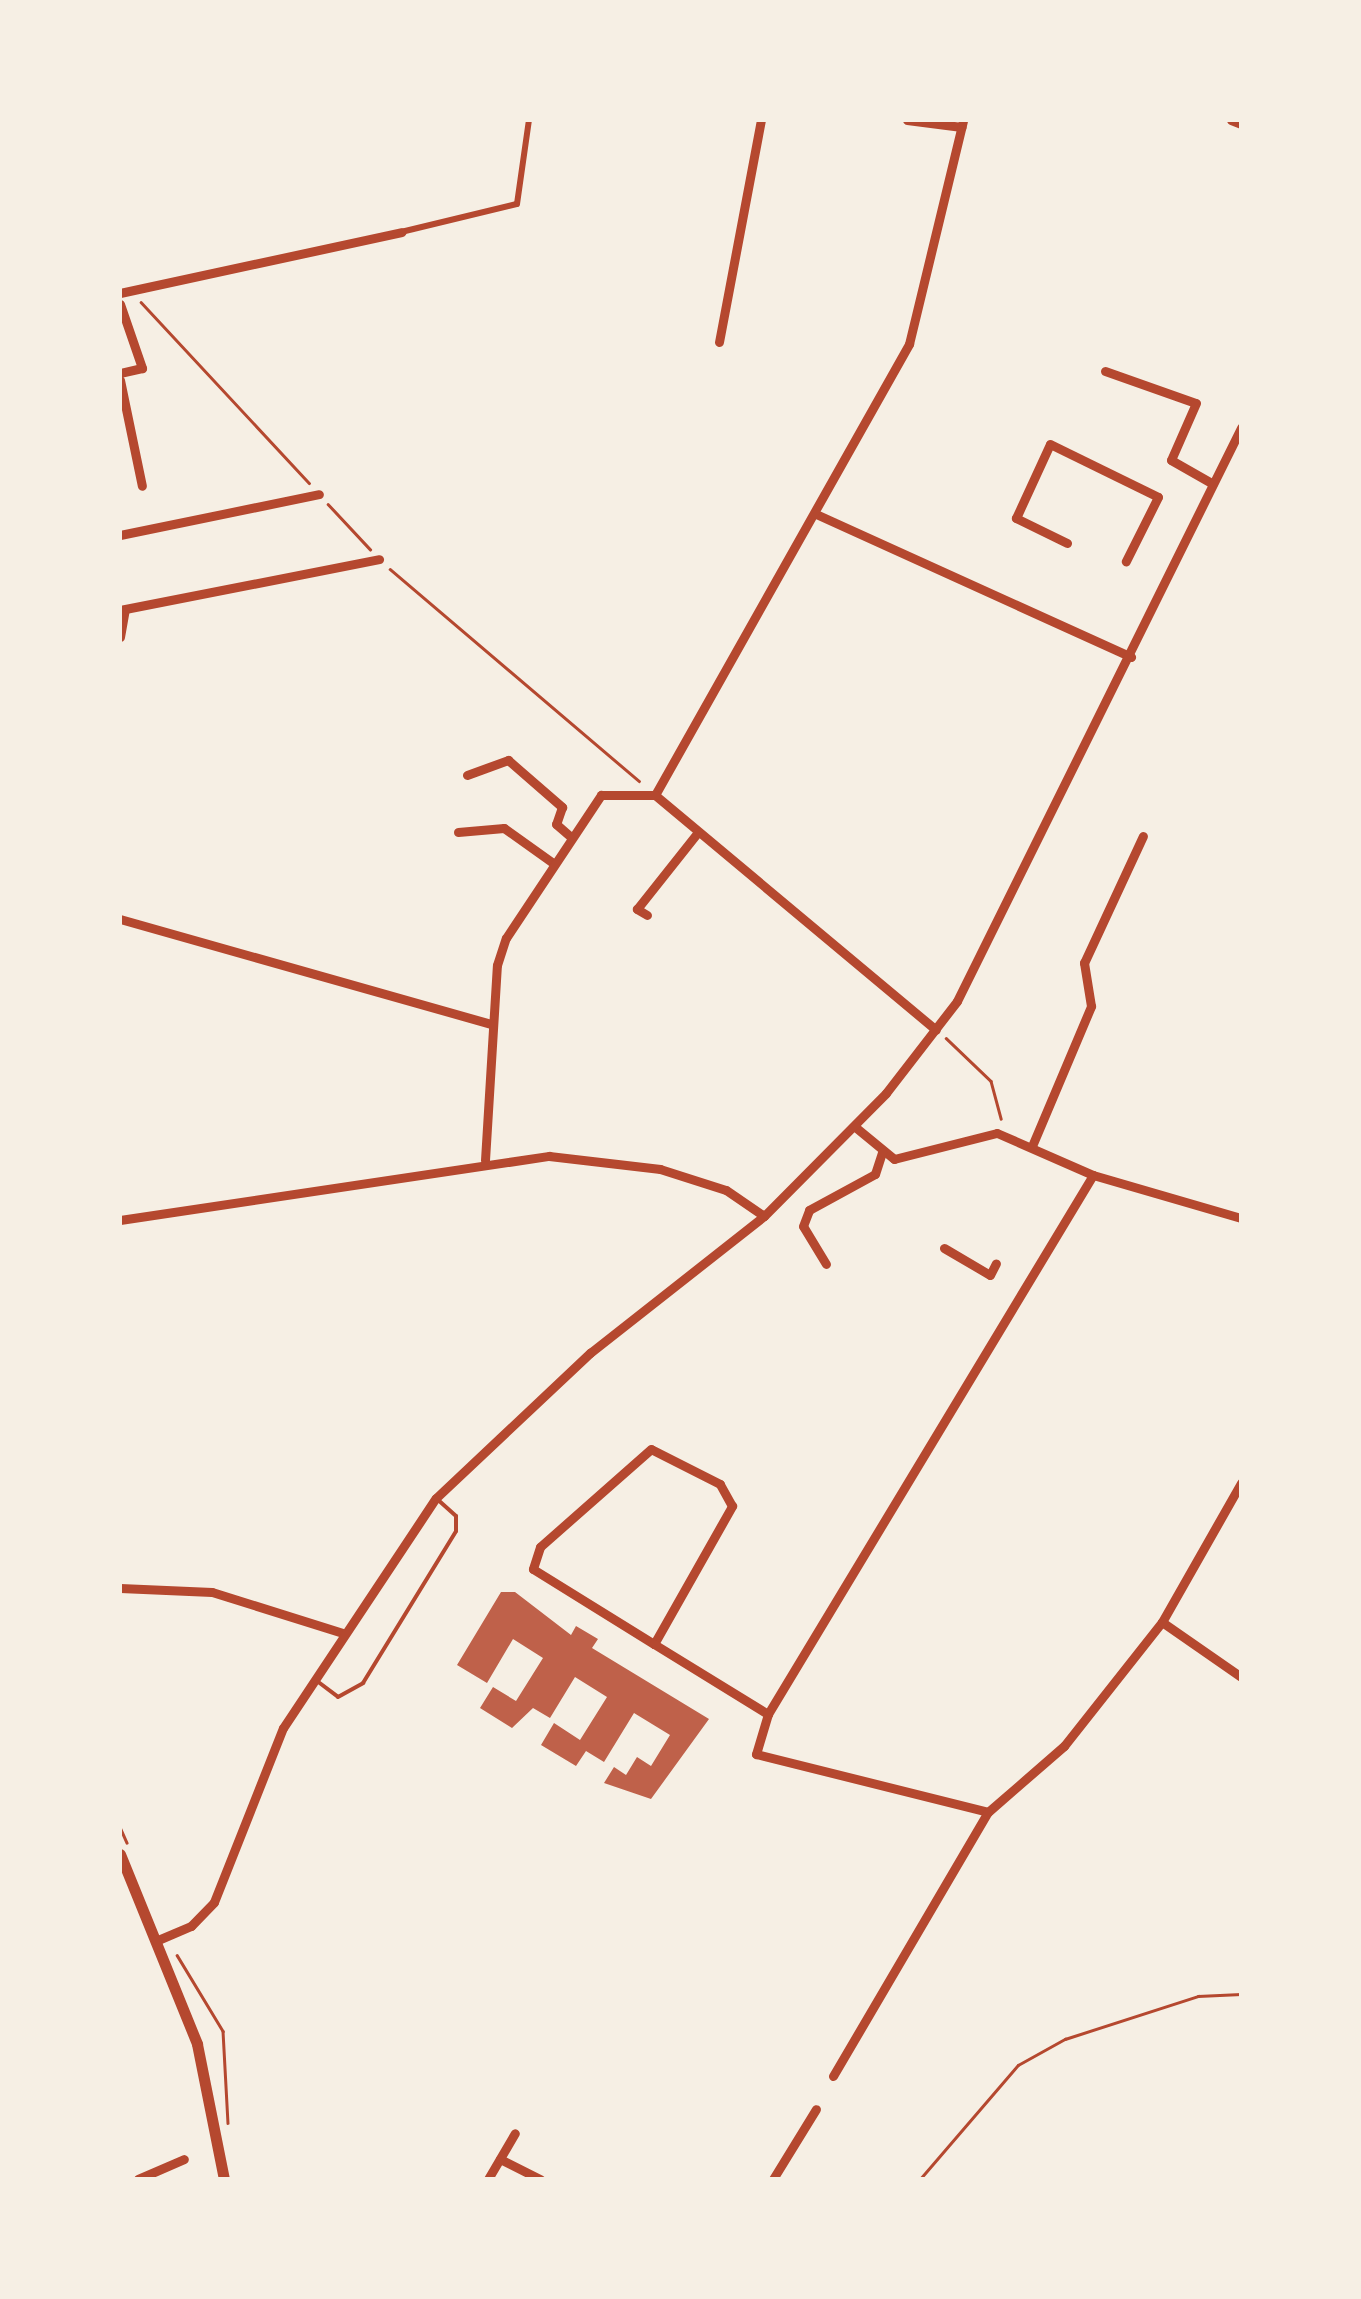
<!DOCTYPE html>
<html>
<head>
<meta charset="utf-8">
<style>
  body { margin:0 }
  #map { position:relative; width:1361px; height:2299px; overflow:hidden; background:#f6efe4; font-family:"Titillium Web",sans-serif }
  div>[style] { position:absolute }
  .building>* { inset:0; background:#bf614a }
  .path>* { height:2.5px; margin:-1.25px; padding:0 1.25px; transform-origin:1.25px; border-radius:1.25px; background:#b5482f }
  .service>* { height:4px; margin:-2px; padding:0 2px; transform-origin:2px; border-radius:2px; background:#b5482f }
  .pedestrian>* { height:6px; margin:-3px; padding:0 3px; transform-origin:3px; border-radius:3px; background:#b5482f }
  .minor>* { height:9px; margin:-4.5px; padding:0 4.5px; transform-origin:4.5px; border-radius:4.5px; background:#b5482f }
  .tertiary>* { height:11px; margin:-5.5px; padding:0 5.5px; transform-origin:5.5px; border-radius:5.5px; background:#b5482f }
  span { translate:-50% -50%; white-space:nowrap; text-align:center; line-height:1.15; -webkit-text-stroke:8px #f6efe4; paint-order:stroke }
  .frame { position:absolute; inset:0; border:122px solid #f6efe4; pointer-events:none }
</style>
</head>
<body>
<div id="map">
  <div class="building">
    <i style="clip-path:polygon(501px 1592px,515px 1592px,571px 1635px,576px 1626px,598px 1639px,592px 1648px,709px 1719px,651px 1799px,604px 1783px,614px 1767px,626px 1775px,637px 1757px,651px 1766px,670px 1735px,634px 1713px,604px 1762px,586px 1751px,576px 1766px,541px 1745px,554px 1723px,580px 1740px,607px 1697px,575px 1677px,550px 1718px,533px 1708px,512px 1728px,480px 1708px,493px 1687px,516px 1701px,543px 1658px,513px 1639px,487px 1683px,457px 1665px)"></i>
  </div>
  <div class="path">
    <i style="left:141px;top:302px;width:247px;rotate:47.1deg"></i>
    <i style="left:328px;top:504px;width:62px;rotate:47deg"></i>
    <i style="left:390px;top:569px;width:327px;rotate:40.4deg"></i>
    <i style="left:946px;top:1038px;width:62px;rotate:43.7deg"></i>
    <i style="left:991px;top:1081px;width:39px;rotate:75deg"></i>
    <i style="left:120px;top:1827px;width:17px;rotate:66deg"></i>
    <i style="left:177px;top:1955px;width:89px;rotate:58.8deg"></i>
    <i style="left:223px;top:2031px;width:92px;rotate:86.9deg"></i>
    <i style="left:920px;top:2179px;width:150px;rotate:-49.3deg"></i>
    <i style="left:1018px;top:2065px;width:54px;rotate:-29deg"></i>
    <i style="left:1065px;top:2039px;width:140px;rotate:-17.9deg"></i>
    <i style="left:1198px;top:1996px;width:43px;rotate:-2.7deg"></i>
  </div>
  <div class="service">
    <i style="left:317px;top:1681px;width:26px;rotate:37deg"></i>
    <i style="left:338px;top:1697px;width:29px;rotate:-29deg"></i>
    <i style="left:363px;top:1683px;width:178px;rotate:-58.5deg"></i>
    <i style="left:456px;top:1531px;width:15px;rotate:-90deg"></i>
    <i style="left:456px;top:1516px;width:27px;rotate:-138deg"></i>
  </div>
  <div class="pedestrian">
    <i style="left:401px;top:232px;width:119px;rotate:-13.6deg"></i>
    <i style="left:517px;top:204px;width:85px;rotate:-81.9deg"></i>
  </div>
  <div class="minor">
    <i style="left:907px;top:120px;width:55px;rotate:7.3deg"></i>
    <i style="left:1231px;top:120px;width:11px;rotate:22deg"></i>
    <i style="left:120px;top:293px;width:288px;rotate:-12.2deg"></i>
    <i style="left:120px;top:304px;width:68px;rotate:71deg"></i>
    <i style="left:142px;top:368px;width:23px;rotate:167deg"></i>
    <i style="left:719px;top:342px;width:226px;rotate:-79.3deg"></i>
    <i style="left:1105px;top:371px;width:96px;rotate:19.4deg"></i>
    <i style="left:1196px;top:403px;width:62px;rotate:113.7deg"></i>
    <i style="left:1171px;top:460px;width:48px;rotate:29.7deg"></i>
    <i style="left:120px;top:380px;width:108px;rotate:78.3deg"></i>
    <i style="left:816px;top:514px;width:346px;rotate:24.4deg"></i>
    <i style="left:120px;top:535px;width:203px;rotate:-11.6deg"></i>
    <i style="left:1067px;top:543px;width:57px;rotate:-153.9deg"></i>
    <i style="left:1016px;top:518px;width:81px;rotate:-65.3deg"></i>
    <i style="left:1050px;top:444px;width:120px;rotate:26.1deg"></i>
    <i style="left:1158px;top:497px;width:72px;rotate:116.6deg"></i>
    <i style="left:120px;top:610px;width:264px;rotate:-11.1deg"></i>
    <i style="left:120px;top:637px;width:28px;rotate:-80deg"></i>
    <i style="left:467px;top:775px;width:44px;rotate:-20.1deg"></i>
    <i style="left:508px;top:760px;width:72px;rotate:41deg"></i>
    <i style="left:562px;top:807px;width:18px;rotate:109deg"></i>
    <i style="left:556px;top:824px;width:20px;rotate:41deg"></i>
    <i style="left:655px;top:795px;width:518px;rotate:-60.61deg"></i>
    <i style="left:909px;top:344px;width:230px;rotate:-76.4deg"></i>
    <i style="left:655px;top:795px;width:366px;rotate:39.9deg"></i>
    <i style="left:458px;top:832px;width:46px;rotate:-5deg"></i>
    <i style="left:504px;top:828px;width:60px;rotate:35.5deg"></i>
    <i style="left:647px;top:915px;width:12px;rotate:-149deg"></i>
    <i style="left:637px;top:909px;width:98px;rotate:-51.6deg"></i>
    <i style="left:120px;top:919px;width:387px;rotate:15.8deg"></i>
    <i style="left:854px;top:1126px;width:52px;rotate:39.5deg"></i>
    <i style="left:894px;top:1159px;width:106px;rotate:-14.2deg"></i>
    <i style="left:997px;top:1133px;width:105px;rotate:23.6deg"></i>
    <i style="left:1093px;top:1175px;width:154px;rotate:16.2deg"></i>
    <i style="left:1032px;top:1146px;width:152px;rotate:-67.1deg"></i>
    <i style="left:1091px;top:1006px;width:44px;rotate:-99.2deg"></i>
    <i style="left:1084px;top:963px;width:140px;rotate:-65.1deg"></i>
    <i style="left:485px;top:1160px;width:195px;rotate:-86.5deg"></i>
    <i style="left:497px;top:965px;width:28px;rotate:-72deg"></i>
    <i style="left:506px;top:938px;width:172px;rotate:-56.4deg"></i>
    <i style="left:601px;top:795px;width:54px"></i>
    <i style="left:1093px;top:1175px;width:629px;rotate:121.09deg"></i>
    <i style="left:768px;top:1714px;width:42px;rotate:106.7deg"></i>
    <i style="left:756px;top:1754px;width:239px;rotate:14deg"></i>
    <i style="left:988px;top:1812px;width:101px;rotate:-41deg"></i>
    <i style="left:1064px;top:1746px;width:158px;rotate:-51.7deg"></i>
    <i style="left:1162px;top:1622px;width:160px;rotate:-60.4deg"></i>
    <i style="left:120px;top:1220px;width:434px;rotate:-8.5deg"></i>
    <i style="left:549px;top:1156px;width:112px;rotate:6.7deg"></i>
    <i style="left:660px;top:1169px;width:69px;rotate:17.7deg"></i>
    <i style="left:726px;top:1190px;width:46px;rotate:34.4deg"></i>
    <i style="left:944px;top:1248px;width:53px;rotate:30.4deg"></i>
    <i style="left:990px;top:1275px;width:13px;rotate:-63deg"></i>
    <i style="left:826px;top:1264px;width:44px;rotate:-121.2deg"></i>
    <i style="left:803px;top:1226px;width:17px;rotate:-69deg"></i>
    <i style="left:809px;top:1210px;width:75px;rotate:-28.6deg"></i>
    <i style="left:875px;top:1174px;width:23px;rotate:-72deg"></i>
    <i style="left:120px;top:1588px;width:92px;rotate:2.5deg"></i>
    <i style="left:212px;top:1592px;width:137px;rotate:17.4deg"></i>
    <i style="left:1162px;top:1622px;width:96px;rotate:34.8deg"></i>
    <i style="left:654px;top:1644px;width:159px;rotate:-60.5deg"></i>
    <i style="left:732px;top:1506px;width:25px;rotate:-119deg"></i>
    <i style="left:720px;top:1484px;width:77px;rotate:-153.1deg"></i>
    <i style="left:651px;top:1449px;width:148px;rotate:138.6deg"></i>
    <i style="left:540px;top:1547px;width:23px;rotate:108deg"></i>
    <i style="left:533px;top:1569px;width:142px;rotate:31.8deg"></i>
    <i style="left:654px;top:1644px;width:134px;rotate:31.6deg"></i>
    <i style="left:158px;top:1940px;width:36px;rotate:-23deg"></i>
    <i style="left:191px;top:1926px;width:33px;rotate:-46deg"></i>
    <i style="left:214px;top:1902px;width:187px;rotate:-68.4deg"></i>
    <i style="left:283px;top:1728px;width:276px;rotate:-56.4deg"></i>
    <i style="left:436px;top:1498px;width:212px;rotate:-43.3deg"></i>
    <i style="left:590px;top:1353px;width:221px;rotate:-38.2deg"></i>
    <i style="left:764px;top:1216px;width:173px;rotate:-45.2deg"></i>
    <i style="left:886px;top:1093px;width:116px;rotate:-52.3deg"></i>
    <i style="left:957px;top:1001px;width:640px;rotate:-63.64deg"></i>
    <i style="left:833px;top:2076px;width:306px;rotate:-59.6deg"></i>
    <i style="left:500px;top:2159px;width:45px;rotate:26.6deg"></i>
    <i style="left:138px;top:2179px;width:50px;rotate:-23.5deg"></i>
    <i style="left:488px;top:2179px;width:53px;rotate:-59.6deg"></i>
    <i style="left:773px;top:2179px;width:82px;rotate:-58.4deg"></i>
  </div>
  <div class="tertiary">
    <i style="left:120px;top:1854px;width:205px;rotate:67.9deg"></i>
    <i style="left:197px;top:2044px;width:138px;rotate:78.7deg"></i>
  </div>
  <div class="frame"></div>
</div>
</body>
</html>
